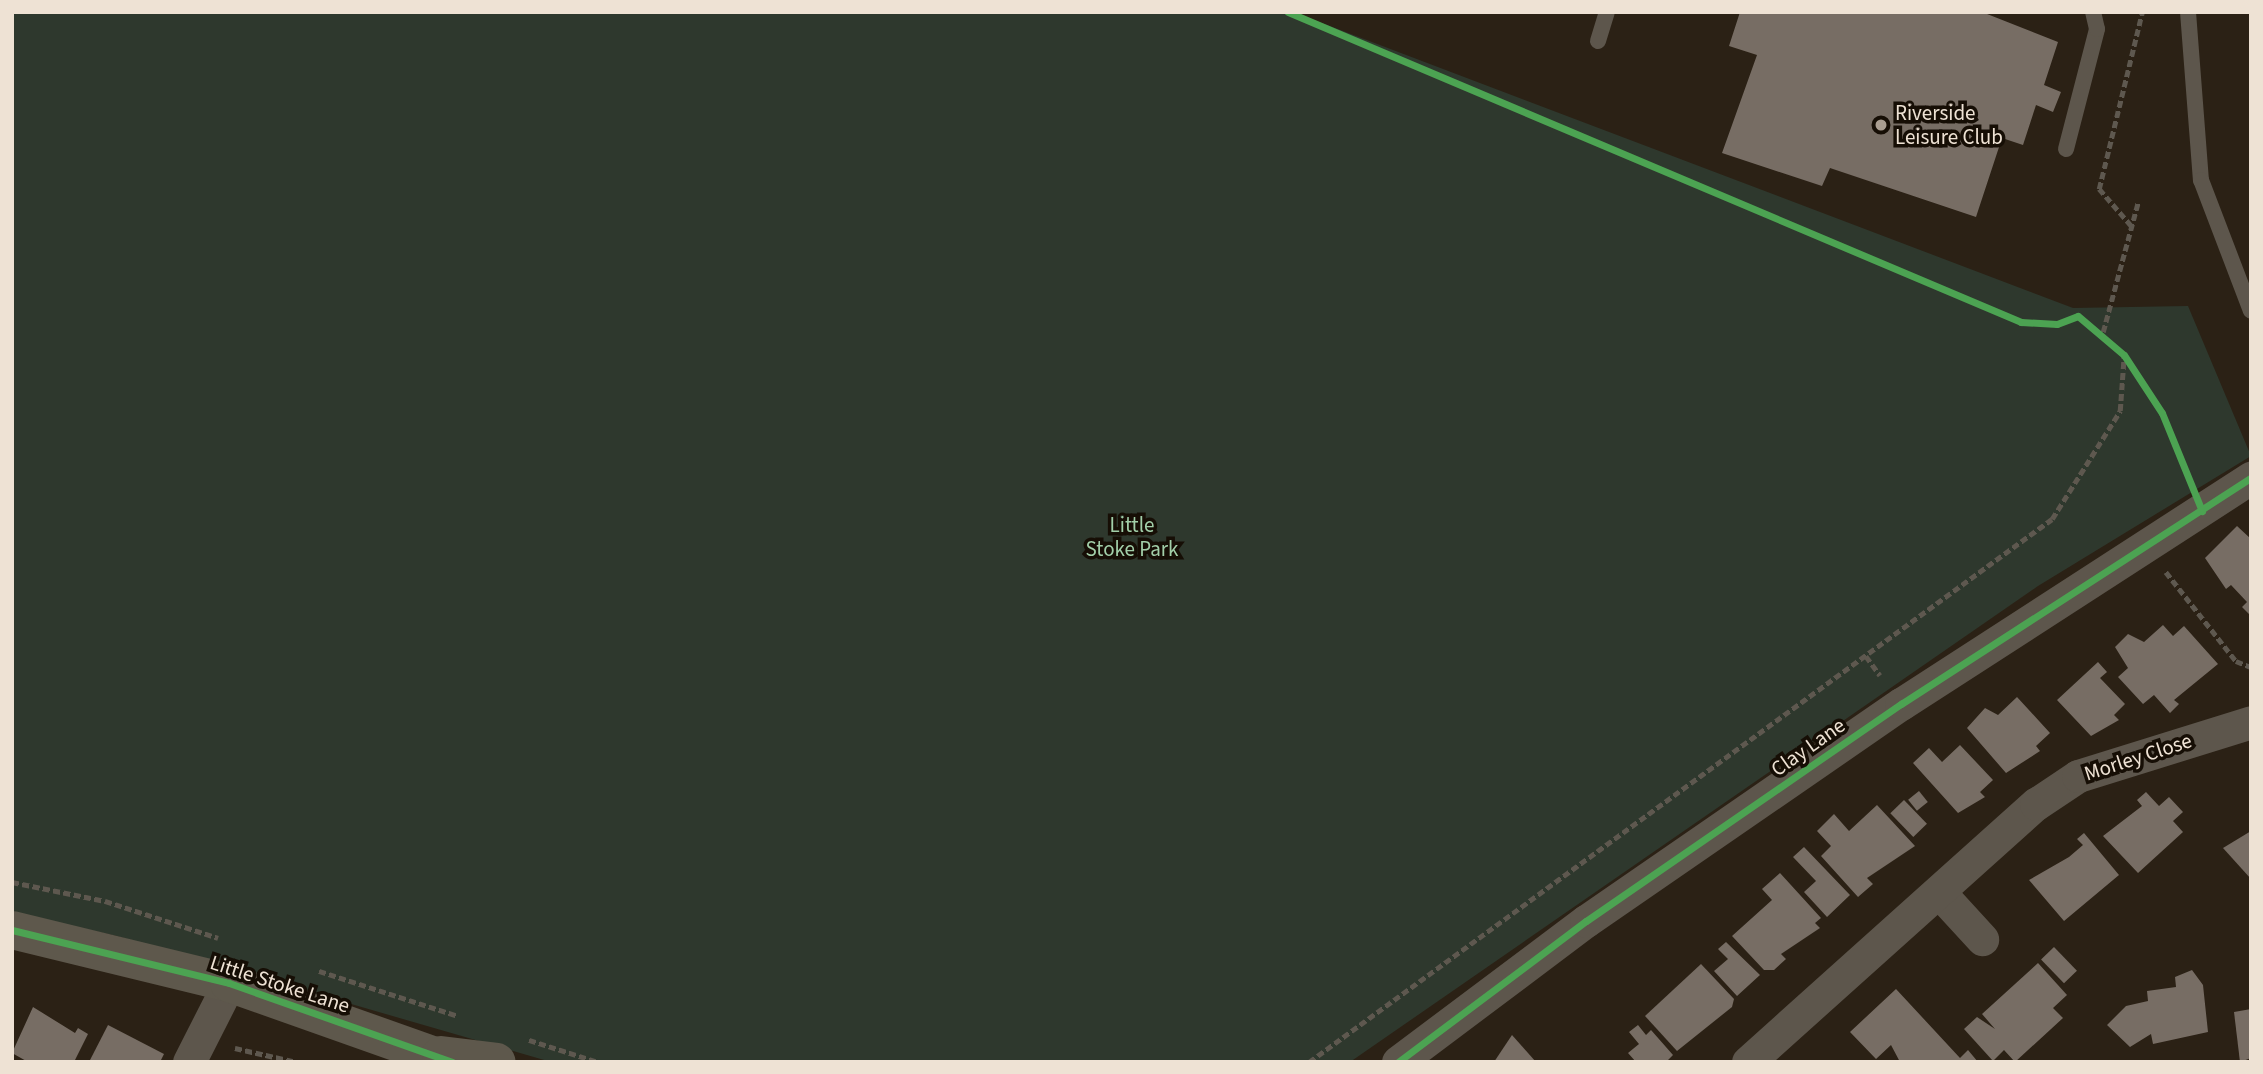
<!DOCTYPE html>
<html>
<head>
<meta charset="utf-8">
<style>
  body { margin:0 }
  #map { position:relative; width:2263px; height:1074px; overflow:hidden; background:#2b2115; font-family:"Source Sans 3",sans-serif }
  div>[style] { position:absolute }
  .green>* { inset:0; background:#2e382d }
  .building>* { inset:0; background:#776d64; transform-origin:0 0 }
  .path>* { height:4.5px; margin-top:-2.25px; transform-origin:0; background:repeating-linear-gradient(90deg,#5e584f 0 7px,transparent 0 10.5px) }
  .lane>* { height:16px; margin:-8px; padding:0 8px; transform-origin:8px; border-radius:8px; background:#5d564c }
  .street>* { height:33px; margin:-16.5px; padding:0 16.5px; transform-origin:16.5px; border-radius:16.5px; background:#5d564c }
  .secondary>* { height:38px; margin:-19px; padding:0 19px; transform-origin:19px; border-radius:19px; background:#5e584c }
  .cycleway>* { height:7px; margin:-3.5px; padding:0 3.5px; transform-origin:3.5px; border-radius:3.5px; background:#4ca352 }
  .dots>* { width:19px; height:19px; translate:-50% -50%; box-sizing:border-box; border:4px solid #160e05; border-radius:50% }
  span { translate:-50% -50%; white-space:nowrap; text-align:center; line-height:1.15; -webkit-text-stroke:7px #160e05; paint-order:stroke }
  .poi-label { font-size:21px; color:#eee2d4 }
  .left { translate:0 -50%; text-align:left }
  .park-label { font-size:21px; color:#a2cfa9 }
  .street-label { font-size:21px; color:#eee2d4 }
  .frame { position:absolute; inset:0; border:14px solid #eee2d4; pointer-events:none }
</style>
</head>
<body>
<div id="map">
  <div class="green">
    <i style="clip-path:polygon(12px 12px,1293px 12px,2073px 308px,2188px 306px,2251px 456px,2038px 586px,1350px 1062px,551px 1062px,117px 936px,12px 913px)"></i>
  </div>
  <div class="building">
    <i style="clip-path:polygon(1740px 12px,1982px 12px,2058px 42px,2044px 85px,2061px 92px,2053px 112px,2036px 105px,2023px 145px,2002px 138px,1976px 217px,1830px 168px,1822px 186px,1722px 153px,1757px 55px,1729px 46px)"></i>
    <i style="clip-path:polygon(2237px 526px,2251px 539px,2251px 616px,2242px 607px,2247px 602px,2231px 585px,2226px 589px,2205px 558px)"></i>
    <i style="clip-path:polygon(2163px 625px,2173px 636px,2184px 626px,2218px 664px,2174px 700px,2179px 704px,2170px 713px,2154px 695px,2143px 704px,2118px 677px,2128px 668px,2115px 647px,2128px 634px,2144px 642px)"></i>
    <i style="clip-path:polygon(2098px 662px,2107px 672px,2100px 678px,2125px 704px,2114px 715px,2119px 720px,2091px 736px,2057px 700px)"></i>
    <i style="clip-path:polygon(2017px 697px,2050px 733px,2036px 746px,2040px 751px,2006px 773px,1967px 728px,1985px 708px,1998px 715px)"></i>
    <i style="clip-path:polygon(1960px 745px,1993px 780px,1980px 792px,1985px 797px,1958px 813px,1913px 763px,1929px 748px,1942px 762px)"></i>
    <i style="left:1919px;top:791px;width:14px;height:14px;rotate:51deg"></i>
    <i style="clip-path:polygon(2146px 792px,2159px 806px,2169px 797px,2183px 812px,2173px 821px,2183px 832px,2138px 873px,2103px 836px,2142px 806px,2137px 800px)"></i>
    <i style="left:1904px;top:800px;width:33px;height:19px;rotate:46deg"></i>
    <i style="clip-path:polygon(1877px 805px,1915px 846px,1867px 878px,1873px 884px,1858px 897px,1821px 856px,1831px 846px,1817px 831px,1834px 814px,1849px 831px)"></i>
    <i style="clip-path:polygon(2251px 831px,2251px 879px,2223px 848px)"></i>
    <i style="clip-path:polygon(2084px 833px,2119px 875px,2064px 921px,2029px 880px,2069px 857px,2083px 845px,2077px 839px)"></i>
    <i style="clip-path:polygon(1804px 847px,1850px 895px,1827px 917px,1804px 892px,1816px 881px,1793px 857px)"></i>
    <i style="clip-path:polygon(1780px 873px,1821px 918px,1815px 923px,1820px 928px,1781px 954px,1786px 959px,1774px 970px,1764px 970px,1732px 936px,1772px 900px,1762px 889px)"></i>
    <i style="clip-path:polygon(1726px 942px,1760px 975px,1737px 996px,1714px 971px,1728px 959px,1718px 949px)"></i>
    <i style="left:2054px;top:947px;width:33px;height:18px;rotate:46deg"></i>
    <i style="clip-path:polygon(2038px 963px,2067px 995px,2053px 1008px,2063px 1018px,2015px 1062px,2004px 1050px,1993px 1061px,1964px 1029px,1977px 1017px,1995px 1029px,1982px 1014px)"></i>
    <i style="clip-path:polygon(1701px 964px,1734px 999px,1732px 1007px,1677px 1051px,1645px 1016px)"></i>
    <i style="clip-path:polygon(2192px 970px,2203px 985px,2208px 1032px,2153px 1044px,2151px 1034px,2130px 1047px,2107px 1025px,2126px 1006px,2148px 1001px,2147px 991px,2176px 987px,2175px 977px)"></i>
    <i style="clip-path:polygon(1896px 989px,1960px 1058px,1968px 1050px,1978px 1062px,1900px 1062px,1891px 1045px,1876px 1059px,1850px 1032px)"></i>
    <i style="clip-path:polygon(33px 1007px,75px 1033px,78px 1028px,88px 1034px,74px 1062px,28px 1062px,12px 1053px)"></i>
    <i style="clip-path:polygon(2251px 1009px,2251px 1058px,2240px 1062px,2234px 1012px)"></i>
    <i style="clip-path:polygon(108px 1025px,164px 1054px,160px 1062px,89px 1062px)"></i>
    <i style="clip-path:polygon(1638px 1025px,1646px 1035px,1651px 1030px,1673px 1055px,1666px 1062px,1636px 1062px,1628px 1053px,1639px 1044px,1629px 1032px)"></i>
    <i style="clip-path:polygon(1512px 1035px,1536px 1062px,1494px 1062px)"></i>
  </div>
  <div class="path">
    <i style="left:2131px;top:226px;width:49px;rotate:-130.9deg"></i>
    <i style="left:2099px;top:189px;width:182px;rotate:-76.3deg"></i>
    <i style="left:2103px;top:332px;width:135px;rotate:-74.9deg"></i>
    <i style="left:2166px;top:572px;width:113px;rotate:51.8deg"></i>
    <i style="left:2236px;top:661px;width:16px;rotate:22deg"></i>
    <i style="left:1866px;top:656px;width:24px;rotate:54deg"></i>
    <i style="left:12px;top:882px;width:95px;rotate:11.5deg"></i>
    <i style="left:105px;top:901px;width:119px;rotate:18.1deg"></i>
    <i style="left:319px;top:971px;width:146px;rotate:17.9deg"></i>
    <i style="left:529px;top:1040px;width:72px;rotate:17.7deg"></i>
    <i style="left:235px;top:1048px;width:63px;rotate:12.9deg"></i>
    <i style="left:1309px;top:1062px;width:920px;rotate:-36.16deg"></i>
    <i style="left:2052px;top:519px;width:128px;rotate:-57.8deg"></i>
    <i style="left:2120px;top:411px;width:56px;rotate:-85.9deg"></i>
  </div>
  <div class="lane">
    <i style="left:2188px;top:12px;width:169px;rotate:85.6deg"></i>
    <i style="left:2201px;top:180px;width:140px;rotate:69.1deg"></i>
    <i style="left:1598px;top:41px;width:30px;rotate:-73deg"></i>
    <i style="left:2066px;top:149px;width:124px;rotate:-75.5deg"></i>
    <i style="left:2097px;top:29px;width:17px;rotate:-103deg"></i>
  </div>
  <div class="street">
    <i style="left:1939px;top:892px;width:64px;rotate:47.5deg"></i>
    <i style="left:189px;top:1062px;width:89px;rotate:-63.1deg"></i>
    <i style="left:1398px;top:1062px;width:235px;rotate:-36.9deg"></i>
    <i style="left:1586px;top:921px;width:383px;rotate:-34.6deg"></i>
    <i style="left:1901px;top:704px;width:417px;rotate:-32.9deg"></i>
    <i style="left:1748px;top:1062px;width:387px;rotate:-41.9deg"></i>
    <i style="left:2036px;top:804px;width:50px;rotate:-33.7deg"></i>
    <i style="left:2078px;top:776px;width:181px;rotate:-17.3deg"></i>
  </div>
  <div class="secondary">
    <i style="left:12px;top:930px;width:223px;rotate:13.7deg"></i>
    <i style="left:229px;top:983px;width:237px;rotate:19.5deg"></i>
    <i style="left:441px;top:1055px;width:56px;rotate:7.1deg"></i>
  </div>
  <div class="cycleway">
    <i style="left:1288px;top:12px;width:796px;rotate:22.92deg"></i>
    <i style="left:2021px;top:322px;width:36px;rotate:3deg"></i>
    <i style="left:2057px;top:324px;width:22px;rotate:-21deg"></i>
    <i style="left:2078px;top:316px;width:60px;rotate:40.3deg"></i>
    <i style="left:2124px;top:355px;width:69px;rotate:56.8deg"></i>
    <i style="left:2162px;top:413px;width:106px;rotate:67.8deg"></i>
    <i style="left:12px;top:930px;width:223px;rotate:13.7deg"></i>
    <i style="left:229px;top:983px;width:237px;rotate:19.5deg"></i>
    <i style="left:1398px;top:1062px;width:235px;rotate:-36.9deg"></i>
    <i style="left:1586px;top:921px;width:383px;rotate:-34.6deg"></i>
    <i style="left:1901px;top:704px;width:417px;rotate:-32.9deg"></i>
  </div>
  <div class="dots">
    <i style="left:1881px;top:125px;background:#aa9e91"></i>
  </div>
  <div class="poi-label">
    <span class="left" style="left:1895px;top:125px">Riverside<br>Leisure Club</span>
  </div>
  <div class="park-label">
    <span style="left:1132px;top:537px">Little<br>Stoke Park</span>
  </div>
  <div class="street-label">
    <span style="left:1808px;top:747px;rotate:-35deg">Clay Lane</span>
    <span style="left:2138px;top:757px;rotate:-18deg">Morley Close</span>
    <span style="left:280px;top:984px;rotate:18deg">Little Stoke Lane</span>
  </div>
  <div class="frame"></div>
</div>
</body>
</html>
